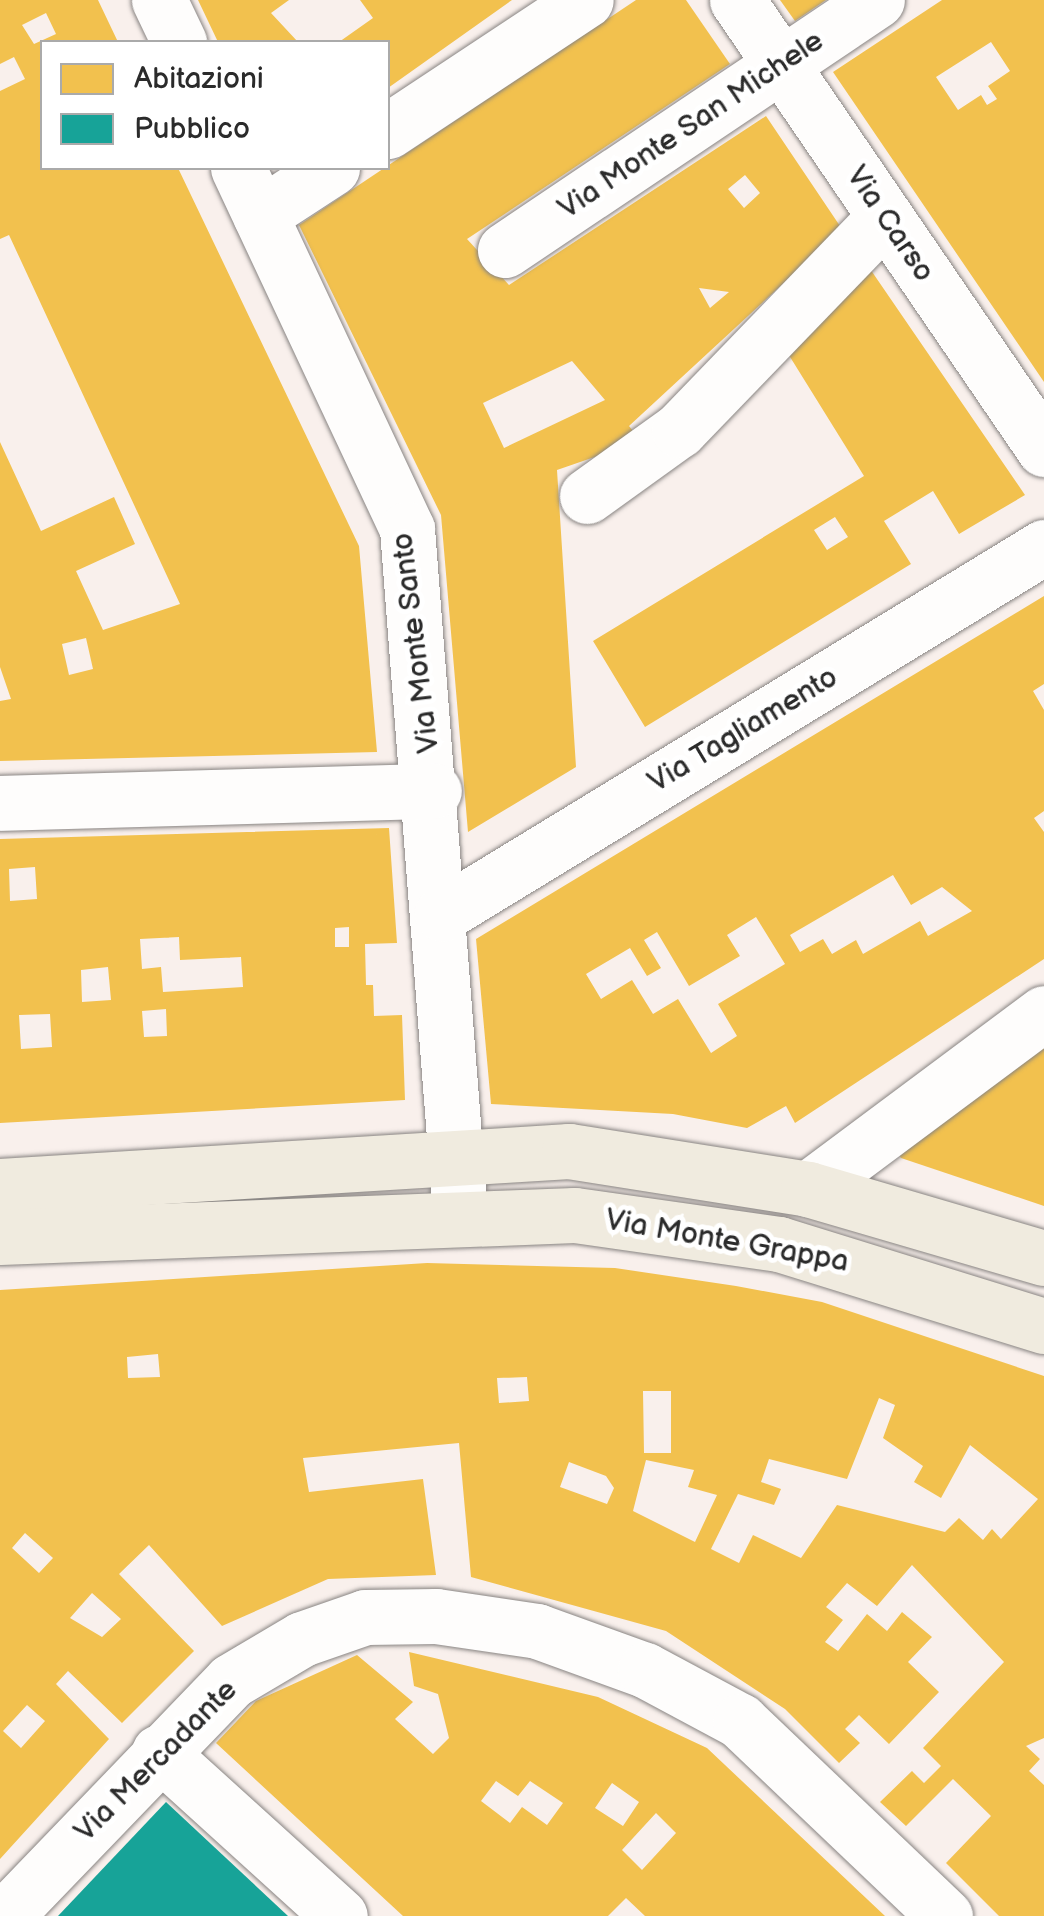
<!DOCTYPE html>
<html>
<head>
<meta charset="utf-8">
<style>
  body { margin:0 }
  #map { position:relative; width:1044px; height:1916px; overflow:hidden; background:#f9f0ec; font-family:"Balsamiq Sans",sans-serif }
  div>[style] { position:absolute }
  .homes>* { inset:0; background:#f2c14e }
  .public>* { inset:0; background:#17a398 }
  .roads { filter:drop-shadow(0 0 2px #888482) drop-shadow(0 0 2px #888482) }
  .minor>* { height:55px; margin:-27.5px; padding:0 27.5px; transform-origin:27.5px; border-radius:27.5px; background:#fefdfc }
  .major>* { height:55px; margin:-27.5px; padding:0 27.5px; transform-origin:27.5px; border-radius:27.5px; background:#f0ebdf }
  span { translate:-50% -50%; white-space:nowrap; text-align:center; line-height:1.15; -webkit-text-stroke:10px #fff; paint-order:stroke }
  .street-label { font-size:30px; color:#2b2b2b }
  .legend { position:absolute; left:40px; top:40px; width:350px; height:130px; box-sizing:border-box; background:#fff; border:2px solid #aaa; margin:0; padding:12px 18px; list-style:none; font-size:30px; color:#2b2b2b }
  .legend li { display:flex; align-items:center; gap:20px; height:50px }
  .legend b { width:50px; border:2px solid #aaa }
</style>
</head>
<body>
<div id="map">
  <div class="homes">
    <i style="clip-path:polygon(evenodd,0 0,98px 0,118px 42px,42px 42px,42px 168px,178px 168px,359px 546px,377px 752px,0 761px,0 701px,11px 699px,0 667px,0 442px,41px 531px,114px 497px,135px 544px,76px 571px,103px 630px,180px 604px,9px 235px,0 239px,0 91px,25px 79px,14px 57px,0 64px,0 0,46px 13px,56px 34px,34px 44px,22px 25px,46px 13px,0 0,86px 638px,93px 669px,69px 675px,62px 644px,86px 638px)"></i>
    <i style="clip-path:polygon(198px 0,289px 0,271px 13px,298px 42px,218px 42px)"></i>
    <i style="clip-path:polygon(360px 0,512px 0,388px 88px,388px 42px,339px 42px,373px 18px)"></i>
    <i style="clip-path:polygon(evenodd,636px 0,686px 0,730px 64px,467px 239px,509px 285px,766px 116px,842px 229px,629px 426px,641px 441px,557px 470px,576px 767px,468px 832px,441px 515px,299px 225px,636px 0,745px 175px,760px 193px,744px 208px,728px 189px,745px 175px,636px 0,699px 288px,729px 292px,710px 308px,699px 288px,636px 0,572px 361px,605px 400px,504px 448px,483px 403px,572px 361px)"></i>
    <i style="clip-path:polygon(780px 0,826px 0,795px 21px)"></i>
    <i style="clip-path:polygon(evenodd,942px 0,1044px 0,1044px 382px,833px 72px,942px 0,991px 42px,1010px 71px,988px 86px,997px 99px,987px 105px,981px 95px,958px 110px,936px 77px,991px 42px)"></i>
    <i style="clip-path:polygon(evenodd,866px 263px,1025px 495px,959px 534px,933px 491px,884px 521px,911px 564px,645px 727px,593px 641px,864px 476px,782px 344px,866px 263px,835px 517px,848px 537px,827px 550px,814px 530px,835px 517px)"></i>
    <i style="clip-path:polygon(evenodd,1044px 596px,1044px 684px,1033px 691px,1044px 710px,1044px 811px,1034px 818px,1044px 832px,1044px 959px,795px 1123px,786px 1106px,747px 1128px,673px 1114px,491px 1104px,476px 939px,1044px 596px,893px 875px,911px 905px,942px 887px,972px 911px,928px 936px,920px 921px,863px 954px,856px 940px,832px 954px,823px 939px,800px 952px,790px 935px,893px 875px,1044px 596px,756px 917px,785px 964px,718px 1004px,737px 1036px,711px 1053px,678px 999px,653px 1014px,632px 980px,601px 999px,586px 974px,630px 948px,647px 976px,661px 968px,644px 940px,657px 932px,689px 986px,740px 956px,727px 935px,756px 917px)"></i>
    <i style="clip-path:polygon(evenodd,389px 828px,397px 943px,365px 944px,366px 985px,373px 985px,374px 1016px,402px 1015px,405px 1100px,0 1123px,0 839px,389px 828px,35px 867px,37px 899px,10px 901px,9px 869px,35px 867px,389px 828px,349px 927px,349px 947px,335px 947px,335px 928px,349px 927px,389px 828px,179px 937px,180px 960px,241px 957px,243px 987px,163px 992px,161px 967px,142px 969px,140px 939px,179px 937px,389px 828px,108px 967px,111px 1000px,82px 1002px,81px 970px,108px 967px,389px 828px,166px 1009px,167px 1036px,144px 1037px,142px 1011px,166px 1009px,389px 828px,50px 1014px,52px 1047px,21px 1049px,19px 1015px,50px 1014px)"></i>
    <i style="clip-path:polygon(1044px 1040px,1044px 1206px,901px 1158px,898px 1153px)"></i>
    <i style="clip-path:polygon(evenodd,427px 1263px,615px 1268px,736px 1286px,822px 1302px,1044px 1376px,1044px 1738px,1026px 1746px,1040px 1759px,1029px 1771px,1044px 1785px,1044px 1916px,999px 1916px,946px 1863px,991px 1816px,953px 1779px,906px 1826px,880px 1802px,912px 1771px,924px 1783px,941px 1766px,923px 1748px,1004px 1662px,912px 1565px,877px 1606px,847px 1583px,826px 1607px,843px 1620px,825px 1642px,838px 1651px,867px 1614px,887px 1631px,902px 1612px,932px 1637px,908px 1662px,939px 1692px,889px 1744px,859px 1715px,845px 1729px,860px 1743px,839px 1763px,785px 1709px,666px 1631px,471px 1577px,459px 1443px,303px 1458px,309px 1492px,423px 1479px,436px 1575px,328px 1579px,222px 1626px,149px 1545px,119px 1574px,194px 1651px,122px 1723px,68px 1671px,56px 1684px,109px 1739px,0 1859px,0 1290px,427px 1263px,158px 1354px,160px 1377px,128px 1378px,127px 1357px,158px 1354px,427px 1263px,527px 1377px,529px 1401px,499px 1403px,497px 1378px,527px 1377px,427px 1263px,643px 1391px,671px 1391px,671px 1453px,644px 1453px,643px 1391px,427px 1263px,879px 1398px,895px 1405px,883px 1438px,923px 1466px,914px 1482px,941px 1498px,970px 1445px,1038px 1499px,1001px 1539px,992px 1529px,983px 1540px,959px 1518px,945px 1532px,837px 1505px,801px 1558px,753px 1535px,739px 1563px,711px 1549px,738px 1494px,774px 1505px,781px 1489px,761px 1482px,769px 1459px,847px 1479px,879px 1398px,427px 1263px,646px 1460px,694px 1470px,688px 1487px,717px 1495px,695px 1542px,633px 1511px,646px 1460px,427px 1263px,569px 1462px,606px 1476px,614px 1488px,607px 1504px,560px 1487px,569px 1462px,427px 1263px,25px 1533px,53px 1558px,39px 1573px,12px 1548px,25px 1533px,427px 1263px,92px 1593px,121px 1619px,102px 1637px,70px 1618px,92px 1593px,427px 1263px,27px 1705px,45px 1721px,21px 1748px,3px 1731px,27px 1705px)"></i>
    <i style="clip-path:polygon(evenodd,409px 1652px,598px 1697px,707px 1748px,885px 1916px,645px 1916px,626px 1898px,608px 1916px,403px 1916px,216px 1743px,256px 1701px,357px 1655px,413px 1702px,395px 1719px,433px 1754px,449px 1738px,438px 1694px,414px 1686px,409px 1652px,496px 1781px,518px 1796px,530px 1781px,563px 1803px,547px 1825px,522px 1807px,510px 1823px,481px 1801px,496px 1781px,409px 1652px,612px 1783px,639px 1802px,623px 1826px,595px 1808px,612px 1783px,409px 1652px,656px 1813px,676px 1833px,642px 1870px,622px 1850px,656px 1813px)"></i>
  </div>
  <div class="public">
    <i style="clip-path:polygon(166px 1802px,288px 1916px,58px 1916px)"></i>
  </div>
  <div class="roads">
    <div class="minor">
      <i style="left:159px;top:0;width:47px;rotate:64.5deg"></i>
      <i style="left:737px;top:0;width:544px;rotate:55.64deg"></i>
      <i style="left:388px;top:131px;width:237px;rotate:-33.5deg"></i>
      <i style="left:238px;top:168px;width:399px;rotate:64.9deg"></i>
      <i style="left:407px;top:529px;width:687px;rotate:85.58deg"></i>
      <i style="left:260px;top:215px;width:86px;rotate:-33.1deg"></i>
      <i style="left:505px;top:250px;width:448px;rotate:-33.9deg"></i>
      <i style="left:587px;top:496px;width:113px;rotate:-35.7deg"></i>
      <i style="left:679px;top:430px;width:296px;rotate:-46deg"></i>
      <i style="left:0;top:803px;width:434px;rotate:-1.6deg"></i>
      <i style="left:442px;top:914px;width:705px;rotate:-31.37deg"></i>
      <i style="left:808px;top:1189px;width:294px;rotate:-36.7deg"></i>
      <i style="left:159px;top:1752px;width:244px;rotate:42.2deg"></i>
      <i style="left:5px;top:1916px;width:326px;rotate:-46.1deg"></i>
      <i style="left:231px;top:1681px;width:82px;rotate:-30.6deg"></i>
      <i style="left:302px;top:1639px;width:67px;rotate:-19.2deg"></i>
      <i style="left:365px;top:1617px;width:71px;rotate:-0.8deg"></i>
      <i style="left:436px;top:1616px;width:102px;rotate:8.4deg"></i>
      <i style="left:537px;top:1631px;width:115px;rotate:19.9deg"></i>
      <i style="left:645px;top:1670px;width:108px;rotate:28.2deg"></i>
      <i style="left:740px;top:1721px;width:283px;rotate:43.6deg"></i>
    </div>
    <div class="major">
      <i style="left:0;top:1186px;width:570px;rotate:-3.52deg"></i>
      <i style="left:569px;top:1151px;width:242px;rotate:9deg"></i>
      <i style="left:808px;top:1189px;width:246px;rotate:16.3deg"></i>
      <i style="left:0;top:1237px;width:575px;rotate:-2.19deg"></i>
      <i style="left:575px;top:1215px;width:206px;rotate:8.1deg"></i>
      <i style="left:779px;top:1244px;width:277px;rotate:17.2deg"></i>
    </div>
  </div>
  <div class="street-label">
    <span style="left:691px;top:125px;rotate:-34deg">Via Monte San Michele</span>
    <span style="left:890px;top:224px;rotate:56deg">Via Carso</span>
    <span style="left:416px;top:643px;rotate:-97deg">Via Monte Santo</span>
    <span style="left:743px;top:730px;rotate:-31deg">Via Tagliamento</span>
    <span style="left:727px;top:1241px;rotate:10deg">Via Monte Grappa</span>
    <span style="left:156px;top:1761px;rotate:-45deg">Via Mercadante</span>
  </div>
  <ul class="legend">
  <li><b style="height:28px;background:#f2c14e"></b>Abitazioni</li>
  <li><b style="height:28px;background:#17a398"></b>Pubblico</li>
  </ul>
</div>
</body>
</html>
